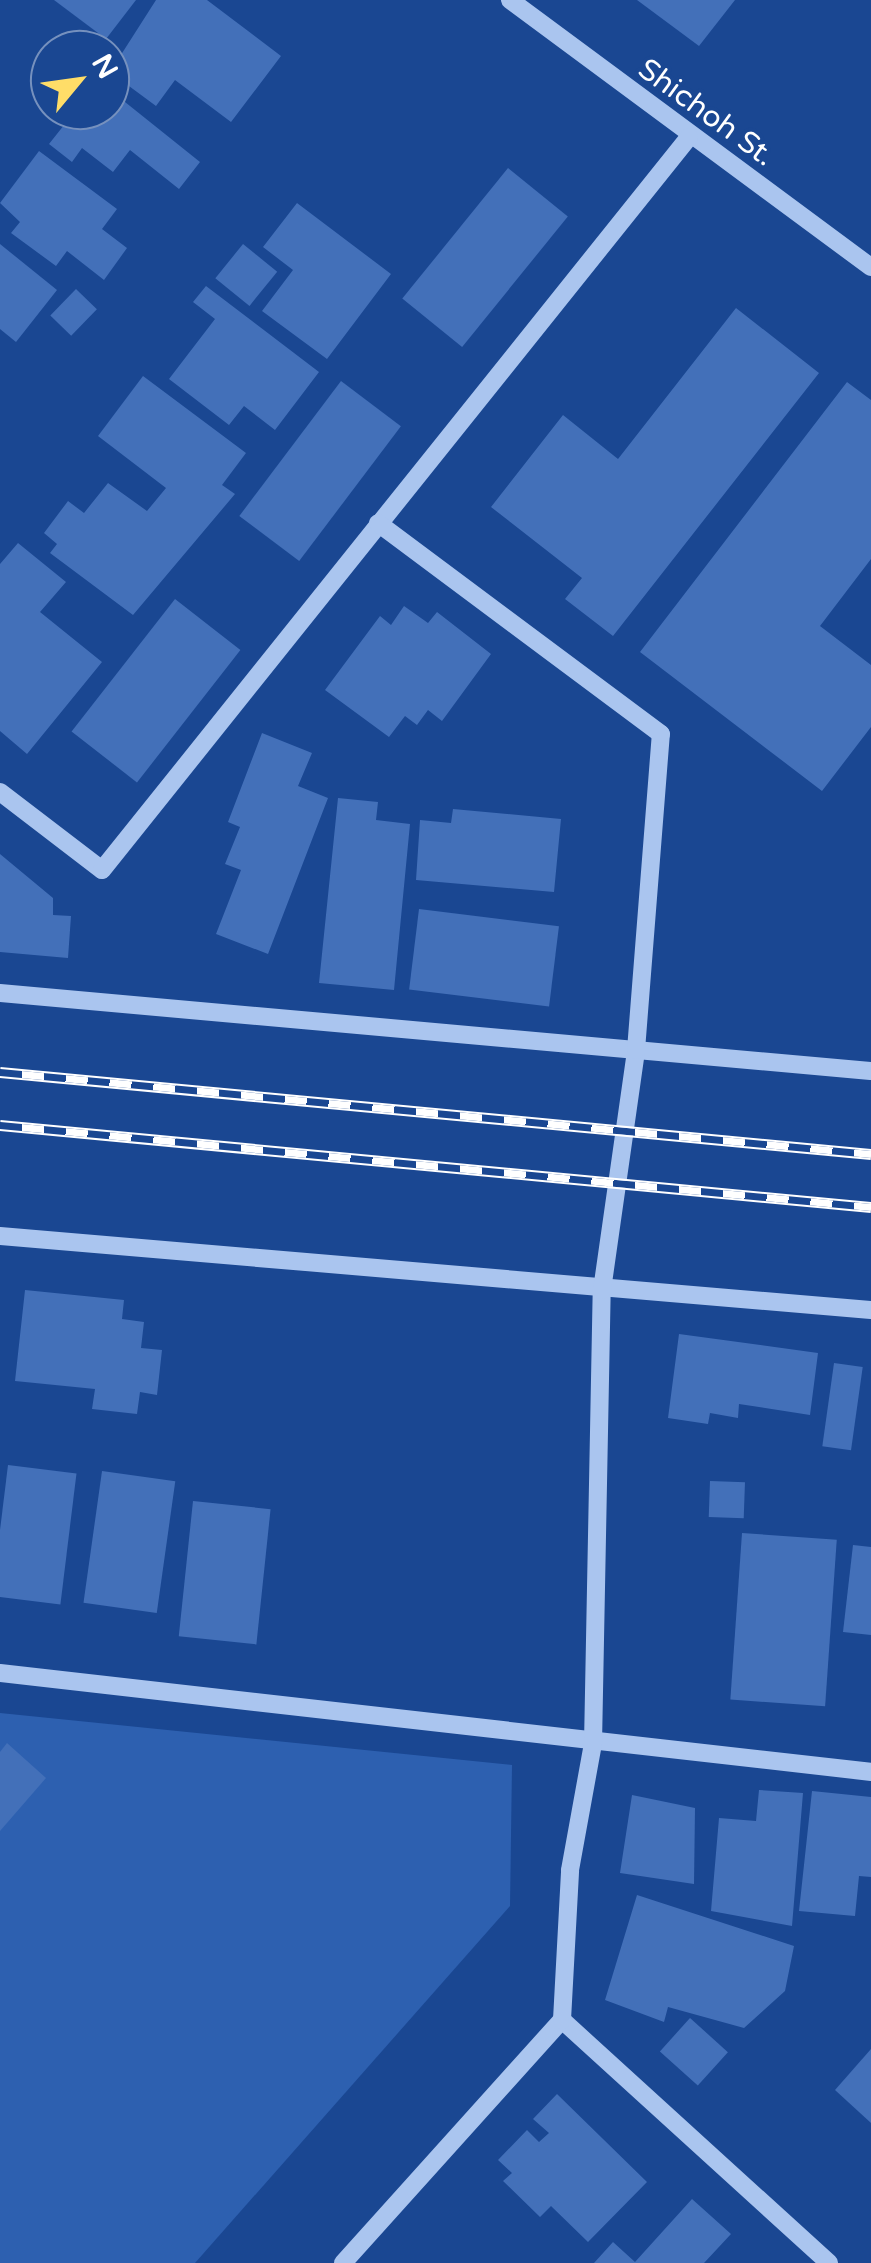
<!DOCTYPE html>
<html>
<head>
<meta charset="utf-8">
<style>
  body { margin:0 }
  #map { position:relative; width:871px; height:2263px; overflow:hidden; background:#1a4792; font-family:"Varela Round",sans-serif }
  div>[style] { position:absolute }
  .green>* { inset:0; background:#2d60b0 }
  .building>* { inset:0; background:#4370b9; transform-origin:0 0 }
  .minor>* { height:18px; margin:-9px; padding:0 9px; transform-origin:9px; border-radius:9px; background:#aac5ef }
  .rail>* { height:11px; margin-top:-5.5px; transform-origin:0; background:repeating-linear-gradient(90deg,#1a4792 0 22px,#fff 0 44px); box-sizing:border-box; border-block:2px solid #fff }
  span { translate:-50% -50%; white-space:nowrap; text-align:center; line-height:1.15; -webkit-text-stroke:8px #1a4792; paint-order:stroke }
  .street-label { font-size:30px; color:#fff }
  .north { position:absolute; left:30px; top:30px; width:100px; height:100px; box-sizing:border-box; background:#1a4792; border:2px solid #7691be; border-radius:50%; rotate:61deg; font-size:28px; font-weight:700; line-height:40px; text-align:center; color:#fff }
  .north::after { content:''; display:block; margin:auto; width:35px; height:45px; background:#ffdd68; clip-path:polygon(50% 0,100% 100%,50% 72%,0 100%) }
</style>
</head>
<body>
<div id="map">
  <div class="green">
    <i style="clip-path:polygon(0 1713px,512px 1765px,510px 1906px,195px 2263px,0 2263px)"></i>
  </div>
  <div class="building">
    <i style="clip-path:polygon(54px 0,136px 0,106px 39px)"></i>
    <i style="clip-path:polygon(156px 0,207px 0,281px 56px,231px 122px,175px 80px,156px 106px,110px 72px)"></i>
    <i style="clip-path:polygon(637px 0,735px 0,699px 46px)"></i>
    <i style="clip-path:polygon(110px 90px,200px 162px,179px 189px,130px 150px,113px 172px,82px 148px,72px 162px,49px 144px,76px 110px,110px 110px)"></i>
    <i style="clip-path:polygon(39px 151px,117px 209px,102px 229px,127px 248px,104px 280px,67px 251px,56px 266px,11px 233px,20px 222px,0 203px)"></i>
    <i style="left:508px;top:168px;width:77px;height:168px;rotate:39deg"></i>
    <i style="clip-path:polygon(297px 203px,391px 274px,327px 359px,262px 311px,293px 270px,263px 247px)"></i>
    <i style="clip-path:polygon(0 244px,57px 290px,16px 342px,0 329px)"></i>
    <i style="left:243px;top:244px;width:44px;height:44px;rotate:39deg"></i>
    <i style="clip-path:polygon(206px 286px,319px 372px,275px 430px,244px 406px,229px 425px,169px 379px,215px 319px,193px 302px)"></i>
    <i style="left:76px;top:289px;width:29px;height:37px;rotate:44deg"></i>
    <i style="clip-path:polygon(736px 308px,819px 373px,613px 636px,565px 599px,582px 578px,491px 507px,563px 415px,618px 459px)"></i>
    <i style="clip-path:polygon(143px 376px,246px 453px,222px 485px,235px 494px,133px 615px,50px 553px,57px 544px,44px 533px,68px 501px,84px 513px,108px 483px,147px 511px,166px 488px,98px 436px)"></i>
    <i style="left:341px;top:381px;width:75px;height:169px;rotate:37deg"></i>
    <i style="clip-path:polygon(847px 382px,871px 400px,871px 559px,820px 626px,871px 665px,871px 727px,822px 791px,640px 652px)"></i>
    <i style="clip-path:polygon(18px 543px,66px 582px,40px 612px,102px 662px,27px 754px,0 731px,0 564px)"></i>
    <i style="left:175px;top:599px;width:83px;height:168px;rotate:38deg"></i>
    <i style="clip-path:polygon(404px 606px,428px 623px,437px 612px,491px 654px,442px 721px,428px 710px,417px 725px,405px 716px,389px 737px,325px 690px,380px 616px,391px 625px)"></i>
    <i style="clip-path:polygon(262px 733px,312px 753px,298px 786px,328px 798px,268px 954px,216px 934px,241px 870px,225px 864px,240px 827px,228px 822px)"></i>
    <i style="clip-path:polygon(338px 798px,378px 802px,376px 820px,410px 824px,394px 990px,319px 983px)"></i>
    <i style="clip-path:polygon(453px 809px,561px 819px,554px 892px,416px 880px,420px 820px,451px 823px)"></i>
    <i style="clip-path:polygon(0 854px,53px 898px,53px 915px,71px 916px,68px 958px,0 952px)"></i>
    <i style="left:419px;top:909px;width:141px;height:81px;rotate:7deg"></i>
    <i style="clip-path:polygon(25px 1290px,124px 1300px,122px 1319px,144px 1322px,141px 1348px,162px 1350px,157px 1395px,140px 1392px,137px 1414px,92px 1409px,95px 1389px,15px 1381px)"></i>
    <i style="clip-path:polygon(679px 1334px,818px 1353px,810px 1415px,739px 1404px,738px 1418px,710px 1413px,708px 1424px,668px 1418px)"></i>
    <i style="left:834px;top:1363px;width:29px;height:84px;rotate:8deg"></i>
    <i style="left:8px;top:1465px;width:69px;height:132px;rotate:7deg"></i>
    <i style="left:102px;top:1471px;width:74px;height:133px;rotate:8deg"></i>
    <i style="left:710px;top:1481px;width:35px;height:36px;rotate:2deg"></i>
    <i style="left:193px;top:1501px;width:78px;height:136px;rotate:6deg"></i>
    <i style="left:742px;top:1533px;width:95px;height:167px;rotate:4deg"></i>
    <i style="clip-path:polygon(853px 1545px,871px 1547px,871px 1635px,843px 1632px)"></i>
    <i style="clip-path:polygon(7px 1743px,46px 1778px,0 1831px,0 1752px)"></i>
    <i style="clip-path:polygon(759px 1790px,803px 1793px,792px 1926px,711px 1911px,719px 1818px,756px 1821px)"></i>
    <i style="clip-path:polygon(812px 1791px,871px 1797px,871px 1877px,859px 1876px,855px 1916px,799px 1911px)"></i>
    <i style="clip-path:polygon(632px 1795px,695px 1808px,694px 1884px,620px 1873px)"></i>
    <i style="clip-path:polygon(637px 1895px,794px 1946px,785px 1991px,744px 2028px,668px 2007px,664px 2022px,605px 2000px)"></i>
    <i style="left:690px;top:2018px;width:51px;height:45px;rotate:42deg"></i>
    <i style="clip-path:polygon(871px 2049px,871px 2123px,835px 2090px)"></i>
    <i style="clip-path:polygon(557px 2094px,647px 2182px,588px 2242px,551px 2206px,540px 2217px,503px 2181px,512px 2173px,498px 2160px,527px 2130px,539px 2142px,549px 2133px,533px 2119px)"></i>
    <i style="clip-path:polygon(692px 2199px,731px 2234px,704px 2263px,594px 2263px,613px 2242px,635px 2262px)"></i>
  </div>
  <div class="minor">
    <i style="left:510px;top:0;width:449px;rotate:36.5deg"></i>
    <i style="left:0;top:792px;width:128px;rotate:37.4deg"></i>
    <i style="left:102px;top:870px;width:939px;rotate:-51.31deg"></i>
    <i style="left:0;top:993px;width:874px;rotate:5.12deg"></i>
    <i style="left:0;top:1236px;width:874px;rotate:4.86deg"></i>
    <i style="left:0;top:1673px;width:877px;rotate:6.48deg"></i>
    <i style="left:562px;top:2020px;width:361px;rotate:42.3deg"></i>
    <i style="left:343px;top:2263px;width:327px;rotate:-48deg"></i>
    <i style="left:562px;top:2020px;width:150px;rotate:-86.9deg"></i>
    <i style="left:570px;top:1870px;width:128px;rotate:-79.7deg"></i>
    <i style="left:593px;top:1744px;width:454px;rotate:-88.9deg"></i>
    <i style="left:602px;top:1290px;width:242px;rotate:-81.9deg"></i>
    <i style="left:636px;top:1050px;width:317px;rotate:-85.5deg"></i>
    <i style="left:661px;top:734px;width:353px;rotate:-143.3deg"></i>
  </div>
  <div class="rail">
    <i style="left:0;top:1072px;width:875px;rotate:5.38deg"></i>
    <i style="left:0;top:1125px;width:875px;rotate:5.38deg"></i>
  </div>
  <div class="street-label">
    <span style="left:706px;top:113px;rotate:36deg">Shichoh St.</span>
  </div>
  <div class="north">N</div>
</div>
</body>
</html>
